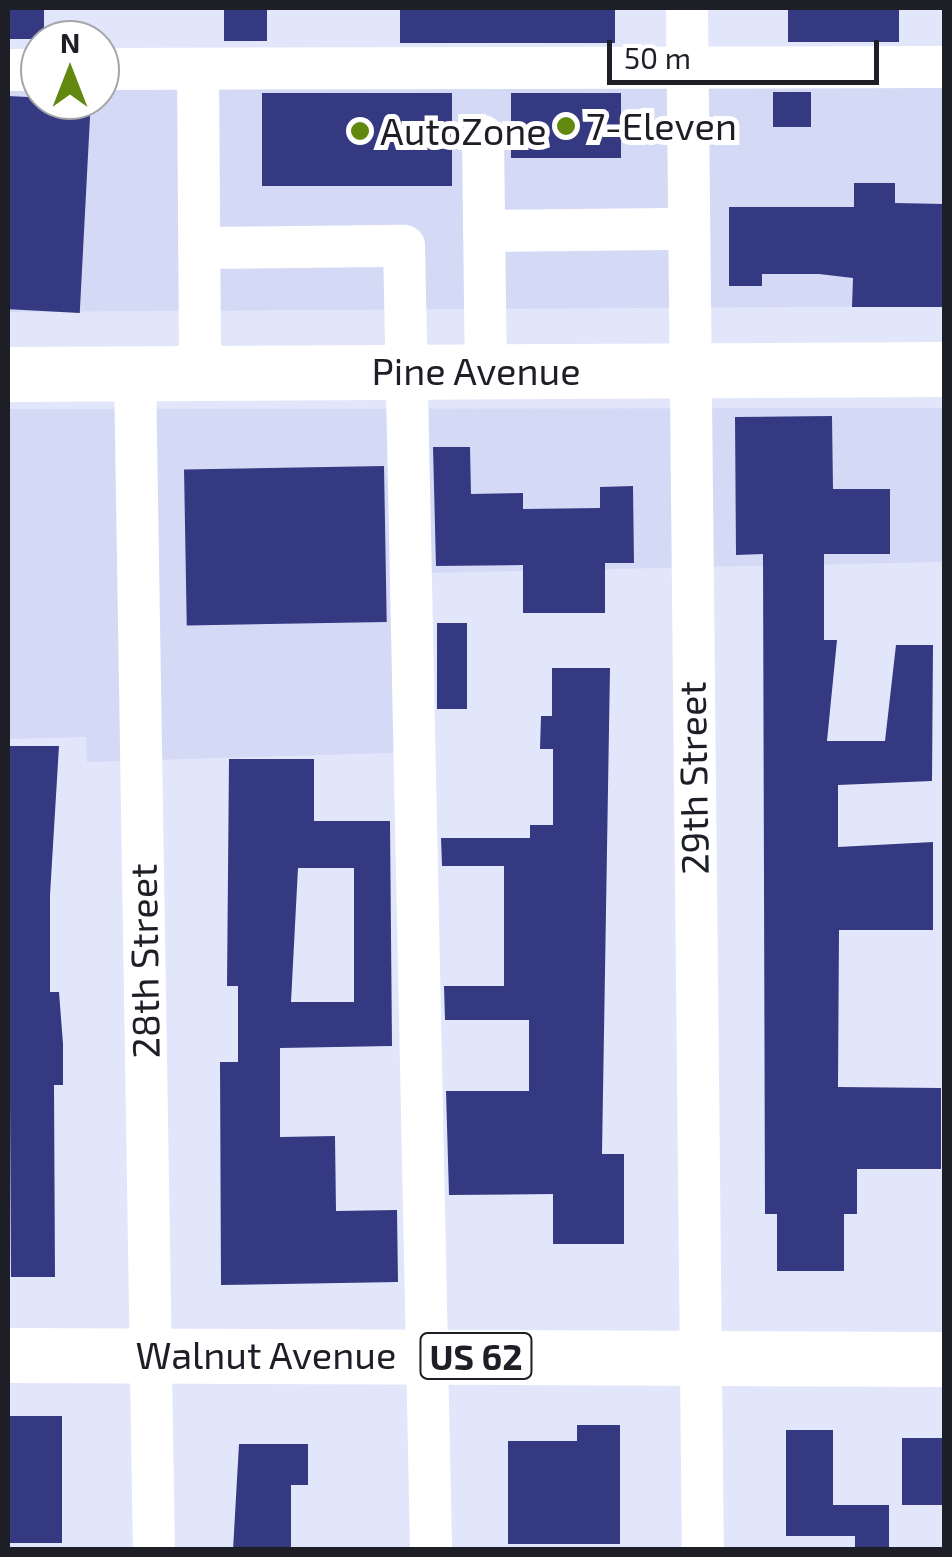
<!DOCTYPE html>
<html>
<head>
<meta charset="utf-8">
<style>
  body { margin:0 }
  #map { position:relative; width:952px; height:1557px; overflow:hidden; background:#e2e6fb; font-family:"Exo 2",sans-serif }
  div>[style] { position:absolute }
  .built>* { inset:0; background:#d4daf6 }
  .building>* { inset:0; background:#353982; transform-origin:0 0 }
  .minor>* { height:42px; margin:-21px; padding:0 21px; transform-origin:21px; border-radius:21px; background:#fff }
  .major>* { height:55px; margin:-27.5px; padding:0 27.5px; transform-origin:27.5px; border-radius:27.5px; background:#fff }
  .dots>* { width:28px; height:28px; translate:-50% -50%; box-sizing:border-box; border:5px solid #fff; border-radius:50% }
  span { translate:-50% -50%; white-space:nowrap; text-align:center; line-height:1.15; -webkit-text-stroke:10px #fff; paint-order:stroke }
  .shield-label span { padding:2px 8px; background:#fff; border:2px solid; border-radius:8px; -webkit-text-stroke-width:0 }
  .shield-label { font-size:35px; color:#1d1e26; font-weight:700 }
  .poi-label { font-size:38px; color:#1d1e26 }
  .left { translate:0 -50%; text-align:left }
  .street-label { font-size:38px; color:#1d1e26 }
  .frame { position:absolute; inset:0; border:10px solid #1d1e26; pointer-events:none }
  .north { position:absolute; left:20px; top:20px; width:100px; height:100px; box-sizing:border-box; background:#fff; border:2px solid #a5a5a8; border-radius:50%; rotate:0deg; font-size:28px; font-weight:700; line-height:40px; text-align:center; color:#1d1e26 }
  .north::after { content:''; display:block; margin:auto; width:35px; height:45px; background:#628810; clip-path:polygon(50% 0,100% 100%,50% 72%,0 100%) }
  .scale { position:absolute; left:607px; top:40px; width:272px; height:45px; box-sizing:border-box; border:5px solid #1d1e26; border-top:0; padding-left:12px; font-size:30px; line-height:35px; white-space:nowrap; color:#1d1e26; -webkit-text-stroke:8px #fff; paint-order:stroke }
</style>
</head>
<body>
<div id="map">
  <div class="built">
    <i style="clip-path:polygon(944px 53px,944px 306px,8px 312px,8px 56px,40px 56px,40px 100px,100px 100px,100px 55px)"></i>
    <i style="clip-path:polygon(944px 408px,944px 562px,422px 573px,424px 752px,87px 762px,86px 737px,8px 739px,8px 409px)"></i>
  </div>
  <div class="building">
    <i style="left:8px;top:8px;width:36px;height:31px"></i>
    <i style="left:224px;top:8px;width:43px;height:33px"></i>
    <i style="left:400px;top:8px;width:215px;height:35px"></i>
    <i style="left:788px;top:8px;width:111px;height:34px"></i>
    <i style="left:773px;top:92px;width:38px;height:35px"></i>
    <i style="left:452px;top:93px;width:93px;height:190px;rotate:90deg"></i>
    <i style="left:511px;top:93px;width:110px;height:65px"></i>
    <i style="left:8px;top:96px;width:83px;height:213px;rotate:3deg"></i>
    <i style="clip-path:polygon(854px 183px,895px 183px,895px 203px,944px 204px,944px 307px,852px 307px,853px 278px,819px 274px,762px 274px,762px 286px,729px 286px,729px 207px,854px 207px)"></i>
    <i style="clip-path:polygon(832px 416px,833px 489px,890px 489px,890px 554px,824px 554px,824px 640px,837px 640px,827px 741px,885px 741px,896px 645px,933px 645px,932px 781px,838px 785px,838px 847px,933px 842px,933px 930px,839px 930px,838px 1087px,941px 1088px,941px 1169px,857px 1169px,857px 1214px,844px 1214px,844px 1271px,777px 1271px,777px 1214px,765px 1214px,763px 554px,736px 555px,735px 417px)"></i>
    <i style="clip-path:polygon(433px 447px,470px 447px,471px 494px,523px 493px,523px 509px,600px 508px,600px 487px,633px 486px,634px 563px,605px 563px,605px 613px,523px 613px,523px 565px,436px 566px)"></i>
    <i style="left:384px;top:466px;width:156px;height:200px;rotate:89deg"></i>
    <i style="left:437px;top:623px;width:30px;height:86px"></i>
    <i style="clip-path:polygon(552px 668px,610px 668px,602px 1154px,624px 1154px,624px 1244px,553px 1244px,553px 1194px,449px 1195px,446px 1091px,529px 1091px,529px 1020px,445px 1020px,444px 986px,504px 986px,504px 866px,442px 866px,441px 838px,530px 838px,530px 825px,553px 825px,553px 749px,540px 749px,541px 716px,552px 716px)"></i>
    <i style="clip-path:polygon(8px 746px,59px 746px,50px 895px,50px 992px,59px 992px,63px 1044px,63px 1085px,54px 1085px,55px 1277px,11px 1277px)"></i>
    <i style="clip-path:polygon(evenodd,229px 759px,314px 759px,314px 821px,390px 821px,392px 1046px,280px 1048px,280px 1137px,335px 1136px,336px 1211px,397px 1210px,398px 1282px,221px 1285px,220px 1062px,238px 1062px,238px 986px,227px 986px,229px 759px,298px 868px,354px 868px,354px 1002px,291px 1002px,298px 868px)"></i>
    <i style="left:8px;top:1416px;width:54px;height:127px"></i>
    <i style="clip-path:polygon(577px 1425px,620px 1425px,620px 1544px,508px 1544px,508px 1441px,577px 1441px)"></i>
    <i style="clip-path:polygon(786px 1430px,833px 1430px,833px 1505px,889px 1505px,889px 1547px,855px 1547px,855px 1536px,786px 1536px)"></i>
    <i style="left:902px;top:1438px;width:42px;height:67px"></i>
    <i style="clip-path:polygon(239px 1444px,308px 1444px,308px 1485px,291px 1485px,291px 1550px,233px 1550px)"></i>
  </div>
  <div class="minor">
    <i style="left:687px;top:8px;width:1542px;rotate:89.41deg"></i>
    <i style="left:100px;top:69px;width:844px;rotate:-0.14deg"></i>
    <i style="left:198px;top:69px;width:304px;rotate:89.6deg"></i>
    <i style="left:8px;top:70px;width:32px"></i>
    <i style="left:483px;top:136px;width:235px;rotate:89.3deg"></i>
    <i style="left:484px;top:231px;width:205px;rotate:-0.6deg"></i>
    <i style="left:199px;top:248px;width:205px;rotate:-0.6deg"></i>
    <i style="left:404px;top:246px;width:1304px;rotate:88.81deg"></i>
    <i style="left:135px;top:373px;width:1177px;rotate:89.08deg"></i>
  </div>
  <div class="major">
    <i style="left:8px;top:374px;width:936px;rotate:-0.31deg"></i>
    <i style="left:8px;top:1355px;width:936px;rotate:0.24deg"></i>
  </div>
  <div class="dots">
    <i style="left:566px;top:126px;background:#628810"></i>
    <i style="left:360px;top:131px;background:#628810"></i>
  </div>
  <div class="shield-label">
    <span style="left:476px;top:1356px">US 62</span>
  </div>
  <div class="poi-label">
    <span class="left" style="left:586px;top:126px">7-Eleven</span>
    <span class="left" style="left:380px;top:131px">AutoZone</span>
  </div>
  <div class="street-label">
    <span style="left:476px;top:371px">Pine Avenue</span>
    <span style="left:693px;top:778px;rotate:-91deg">29th Street</span>
    <span style="left:144px;top:961px;rotate:-91deg">28th Street</span>
    <span style="left:266px;top:1355px">Walnut Avenue</span>
  </div>
  <div class="frame"></div>
  <div class="north">N</div>
  <div class="scale">50 m</div>
</div>
</body>
</html>
